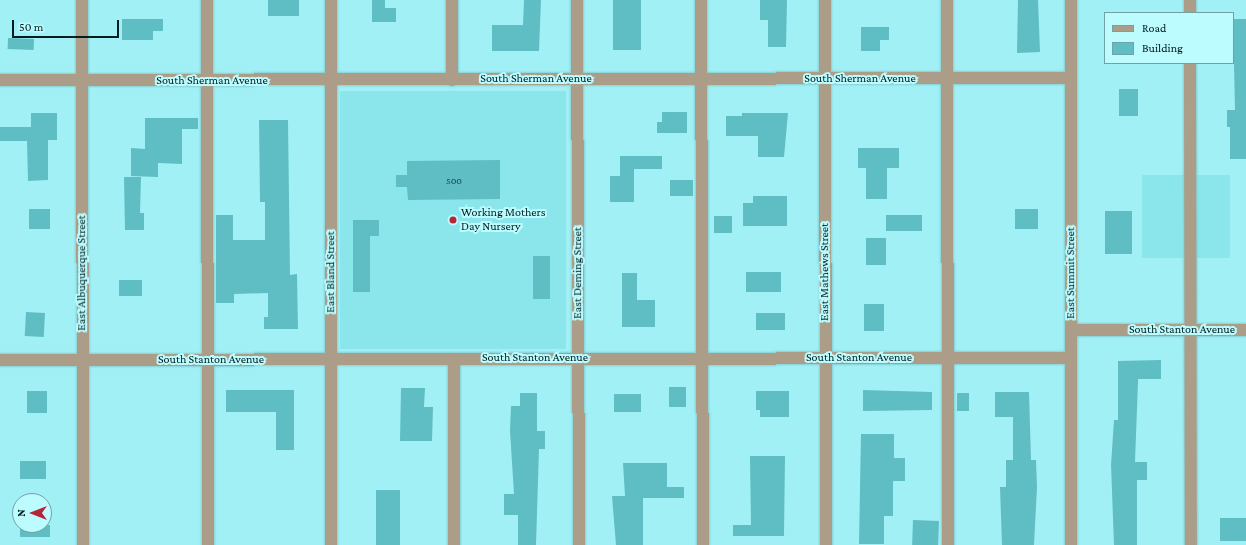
<!DOCTYPE html>
<html>
<head>
<meta charset="utf-8">
<style>
  body { margin:0 }
  #map { position:relative; width:1246px; height:545px; overflow:hidden; background:#a1f0f5; font-family:"Crimson Pro",serif }
  div>[style] { position:absolute }
  .built>* { inset:0; background:#8ae6eb; transform-origin:0 0 }
  .building>* { inset:0; background:#5ebec3; transform-origin:0 0 }
  .roads { filter:drop-shadow(0 0 1px #84cace) drop-shadow(0 0 1px #84cace) }
  .minor>* { height:12px; margin:-6px; padding:0 6px; transform-origin:6px; border-radius:6px; background:#ab9d87 }
  .dots>* { width:11px; height:11px; translate:-50% -50%; box-sizing:border-box; border:2px solid #bcfbfe; border-radius:50% }
  span { translate:-50% -50%; white-space:nowrap; text-align:center; line-height:1.15; -webkit-text-stroke:4px #bcfbfe; paint-order:stroke }
  .number-label { font-size:10px; color:#184548 }
  .number-label span { -webkit-text-stroke-width:0 }
  .street-label { font-size:12px; color:#001d1f }
  .poi-label { font-size:12px; color:#001d1f }
  .left { translate:0 -50%; text-align:left }
  .legend { position:absolute; left:1104px; top:12px; width:130px; height:52px; box-sizing:border-box; background:#bcfbfe; border:1px solid #71a2a5; margin:0; padding:5px 7px; list-style:none; font-size:12px; color:#001d1f }
  .legend li { display:flex; align-items:center; gap:8px; height:20px }
  .legend b { width:20px; border:1px solid #71a2a5 }
  .north { position:absolute; left:12px; top:493px; width:40px; height:40px; box-sizing:border-box; background:#bcfbfe; border:1px solid #71a2a5; border-radius:50%; rotate:270deg; font-size:11px; font-weight:700; line-height:16px; text-align:center; color:#001d1f }
  .north::after { content:''; display:block; margin:auto; width:14px; height:18px; background:#b62538; clip-path:polygon(50% 0,100% 100%,50% 72%,0 100%) }
  .scale { position:absolute; left:12px; top:20px; width:107px; height:18px; box-sizing:border-box; border:2px solid #001d1f; border-top:0; padding-left:5px; font-size:12px; line-height:14px; white-space:nowrap; color:#001d1f; -webkit-text-stroke:3px #bcfbfe; paint-order:stroke }
</style>
</head>
<body>
<div id="map">
  <div class="built">
    <i style="left:340px;top:91px;width:226px;height:258px"></i>
    <i style="left:1230px;top:175px;width:83px;height:88px;rotate:90deg"></i>
  </div>
  <div class="building">
    <i style="left:268px;top:0;width:31px;height:16px"></i>
    <i style="clip-path:polygon(372px 0,385px 0,385px 8px,396px 8px,396px 22px,372px 22px)"></i>
    <i style="clip-path:polygon(524px 0,541px 0,539px 51px,492px 51px,492px 25px,523px 25px)"></i>
    <i style="left:613px;top:0;width:28px;height:50px"></i>
    <i style="clip-path:polygon(760px 0,787px 0,786px 47px,768px 47px,768px 20px,760px 20px)"></i>
    <i style="clip-path:polygon(1018px 0,1038px 0,1040px 52px,1017px 53px)"></i>
    <i style="clip-path:polygon(122px 19px,163px 19px,163px 31px,153px 31px,153px 40px,122px 40px)"></i>
    <i style="clip-path:polygon(1233px 19px,1246px 19px,1246px 159px,1230px 159px,1230px 127px,1227px 127px,1227px 110px,1235px 110px)"></i>
    <i style="clip-path:polygon(861px 27px,889px 27px,889px 40px,880px 40px,880px 51px,861px 51px)"></i>
    <i style="left:8px;top:38px;width:26px;height:11px;rotate:2deg"></i>
    <i style="left:1119px;top:89px;width:19px;height:27px"></i>
    <i style="clip-path:polygon(662px 112px,687px 112px,687px 133px,657px 133px,657px 122px,662px 122px)"></i>
    <i style="clip-path:polygon(31px 113px,57px 113px,57px 140px,48px 140px,48px 180px,28px 181px,27px 141px,0 141px,0 127px,31px 127px)"></i>
    <i style="clip-path:polygon(742px 113px,788px 113px,784px 157px,758px 157px,758px 136px,726px 136px,726px 116px,742px 116px)"></i>
    <i style="clip-path:polygon(145px 118px,198px 118px,198px 129px,182px 129px,182px 164px,158px 163px,158px 177px,131px 176px,131px 148px,145px 149px)"></i>
    <i style="clip-path:polygon(259px 120px,288px 120px,290px 275px,297px 274px,298px 329px,264px 329px,264px 317px,268px 317px,268px 293px,234px 294px,234px 303px,216px 303px,216px 215px,233px 215px,233px 240px,265px 240px,265px 202px,260px 202px)"></i>
    <i style="clip-path:polygon(858px 148px,899px 148px,899px 168px,887px 168px,887px 199px,866px 199px,866px 168px,858px 168px)"></i>
    <i style="clip-path:polygon(620px 156px,662px 156px,662px 169px,634px 169px,634px 202px,610px 202px,610px 176px,620px 176px)"></i>
    <i style="clip-path:polygon(500px 160px,500px 199px,408px 200px,407px 187px,396px 187px,396px 175px,407px 175px,407px 161px)"></i>
    <i style="clip-path:polygon(124px 177px,141px 177px,140px 213px,144px 213px,144px 230px,125px 230px)"></i>
    <i style="left:670px;top:180px;width:23px;height:16px"></i>
    <i style="clip-path:polygon(753px 196px,787px 196px,787px 226px,743px 226px,743px 203px,753px 203px)"></i>
    <i style="left:29px;top:209px;width:21px;height:20px"></i>
    <i style="left:1015px;top:209px;width:23px;height:20px"></i>
    <i style="left:1105px;top:211px;width:27px;height:43px"></i>
    <i style="left:886px;top:215px;width:36px;height:16px"></i>
    <i style="left:714px;top:216px;width:18px;height:17px"></i>
    <i style="clip-path:polygon(353px 220px,379px 220px,379px 236px,370px 236px,370px 292px,353px 292px)"></i>
    <i style="left:866px;top:238px;width:20px;height:27px"></i>
    <i style="left:533px;top:256px;width:17px;height:43px"></i>
    <i style="left:746px;top:272px;width:35px;height:20px"></i>
    <i style="clip-path:polygon(622px 273px,637px 273px,637px 300px,655px 300px,655px 327px,622px 327px)"></i>
    <i style="left:119px;top:280px;width:23px;height:16px"></i>
    <i style="left:864px;top:304px;width:20px;height:27px"></i>
    <i style="left:26px;top:312px;width:19px;height:24px;rotate:3deg"></i>
    <i style="left:756px;top:313px;width:29px;height:17px"></i>
    <i style="clip-path:polygon(1161px 360px,1161px 379px,1138px 379px,1138px 382px,1135px 462px,1147px 462px,1147px 480px,1137px 480px,1137px 545px,1114px 545px,1111px 465px,1114px 420px,1118px 420px,1118px 361px)"></i>
    <i style="left:669px;top:387px;width:17px;height:20px"></i>
    <i style="clip-path:polygon(401px 388px,425px 388px,424px 407px,433px 407px,432px 441px,400px 441px)"></i>
    <i style="clip-path:polygon(226px 390px,294px 390px,294px 450px,276px 450px,276px 412px,226px 412px)"></i>
    <i style="clip-path:polygon(863px 390px,932px 392px,932px 410px,863px 411px)"></i>
    <i style="left:27px;top:391px;width:20px;height:22px"></i>
    <i style="clip-path:polygon(756px 391px,789px 391px,789px 417px,760px 417px,760px 410px,756px 410px)"></i>
    <i style="clip-path:polygon(995px 392px,1029px 392px,1031px 460px,1036px 460px,1037px 487px,1034px 545px,1002px 545px,1000px 487px,1006px 487px,1006px 460px,1013px 460px,1013px 417px,995px 417px)"></i>
    <i style="clip-path:polygon(520px 393px,537px 393px,537px 431px,545px 431px,545px 449px,539px 449px,536px 545px,518px 545px,518px 515px,504px 515px,504px 494px,514px 494px,510px 431px,511px 406px,520px 406px)"></i>
    <i style="left:957px;top:393px;width:12px;height:18px"></i>
    <i style="left:614px;top:394px;width:27px;height:18px"></i>
    <i style="clip-path:polygon(861px 434px,894px 434px,894px 458px,905px 458px,905px 481px,893px 481px,893px 516px,884px 516px,884px 544px,859px 544px)"></i>
    <i style="clip-path:polygon(750px 456px,785px 456px,784px 536px,733px 536px,733px 525px,751px 525px)"></i>
    <i style="left:20px;top:461px;width:26px;height:18px"></i>
    <i style="clip-path:polygon(623px 463px,667px 463px,667px 487px,684px 487px,684px 498px,643px 498px,643px 545px,616px 545px,612px 496px,625px 496px)"></i>
    <i style="left:376px;top:490px;width:24px;height:55px"></i>
    <i style="left:1220px;top:518px;width:26px;height:23px"></i>
    <i style="left:913px;top:520px;width:26px;height:25px;rotate:2deg"></i>
    <i style="left:20px;top:525px;width:30px;height:12px"></i>
  </div>
  <div class="roads">
    <div class="minor">
      <i style="left:82px;top:0;width:545px;rotate:89.89deg"></i>
      <i style="left:207px;top:0;width:545px;rotate:89.89deg"></i>
      <i style="left:452px;top:0;width:80px;rotate:90deg"></i>
      <i style="left:577px;top:0;width:545px;rotate:89.79deg"></i>
      <i style="left:701px;top:0;width:545px;rotate:89.79deg"></i>
      <i style="left:825px;top:0;width:545px;rotate:89.89deg"></i>
      <i style="left:947px;top:0;width:545px;rotate:89.89deg"></i>
      <i style="left:1190px;top:13px;width:13px;rotate:-90deg"></i>
      <i style="left:1190px;top:63px;width:482px;rotate:89.9deg"></i>
      <i style="left:0;top:80px;width:1071px;rotate:-0.11deg"></i>
      <i style="left:1071px;top:330px;width:175px"></i>
      <i style="left:454px;top:359px;width:186px;rotate:90deg"></i>
      <i style="left:0;top:360px;width:1070px;rotate:-0.11deg"></i>
      <i style="left:331px;top:545px;width:545px;rotate:-90deg"></i>
      <i style="left:1071px;top:545px;width:545px;rotate:-90deg"></i>
    </div>
  </div>
  <div class="dots">
    <i style="left:453px;top:220px;background:#b62538"></i>
  </div>
  <div class="number-label">
    <span style="left:454px;top:181px">500</span>
  </div>
  <div class="street-label">
    <span style="left:536px;top:79px">South Sherman Avenue</span>
    <span style="left:860px;top:79px">South Sherman Avenue</span>
    <span style="left:212px;top:81px">South Sherman Avenue</span>
    <span style="left:331px;top:272px;rotate:-90deg">East Bland Street</span>
    <span style="left:825px;top:272px;rotate:-90deg">East Mathews Street</span>
    <span style="left:82px;top:273px;rotate:-90deg">East Albuquerque Street</span>
    <span style="left:578px;top:273px;rotate:-90deg">East Deming Street</span>
    <span style="left:1071px;top:273px;rotate:-90deg">East Summit Street</span>
    <span style="left:1182px;top:330px">South Stanton Avenue</span>
    <span style="left:535px;top:358px">South Stanton Avenue</span>
    <span style="left:859px;top:358px">South Stanton Avenue</span>
    <span style="left:211px;top:360px">South Stanton Avenue</span>
  </div>
  <div class="poi-label">
    <span class="left" style="left:461px;top:220px">Working Mothers<br>Day Nursery</span>
  </div>
  <ul class="legend">
  <li><b style="height:5px;background:#ab9d87"></b>Road</li>
  <li><b style="height:11px;background:#5ebec3"></b>Building</li>
  </ul>
  <div class="north">N</div>
  <div class="scale">50 m</div>
</div>
</body>
</html>
